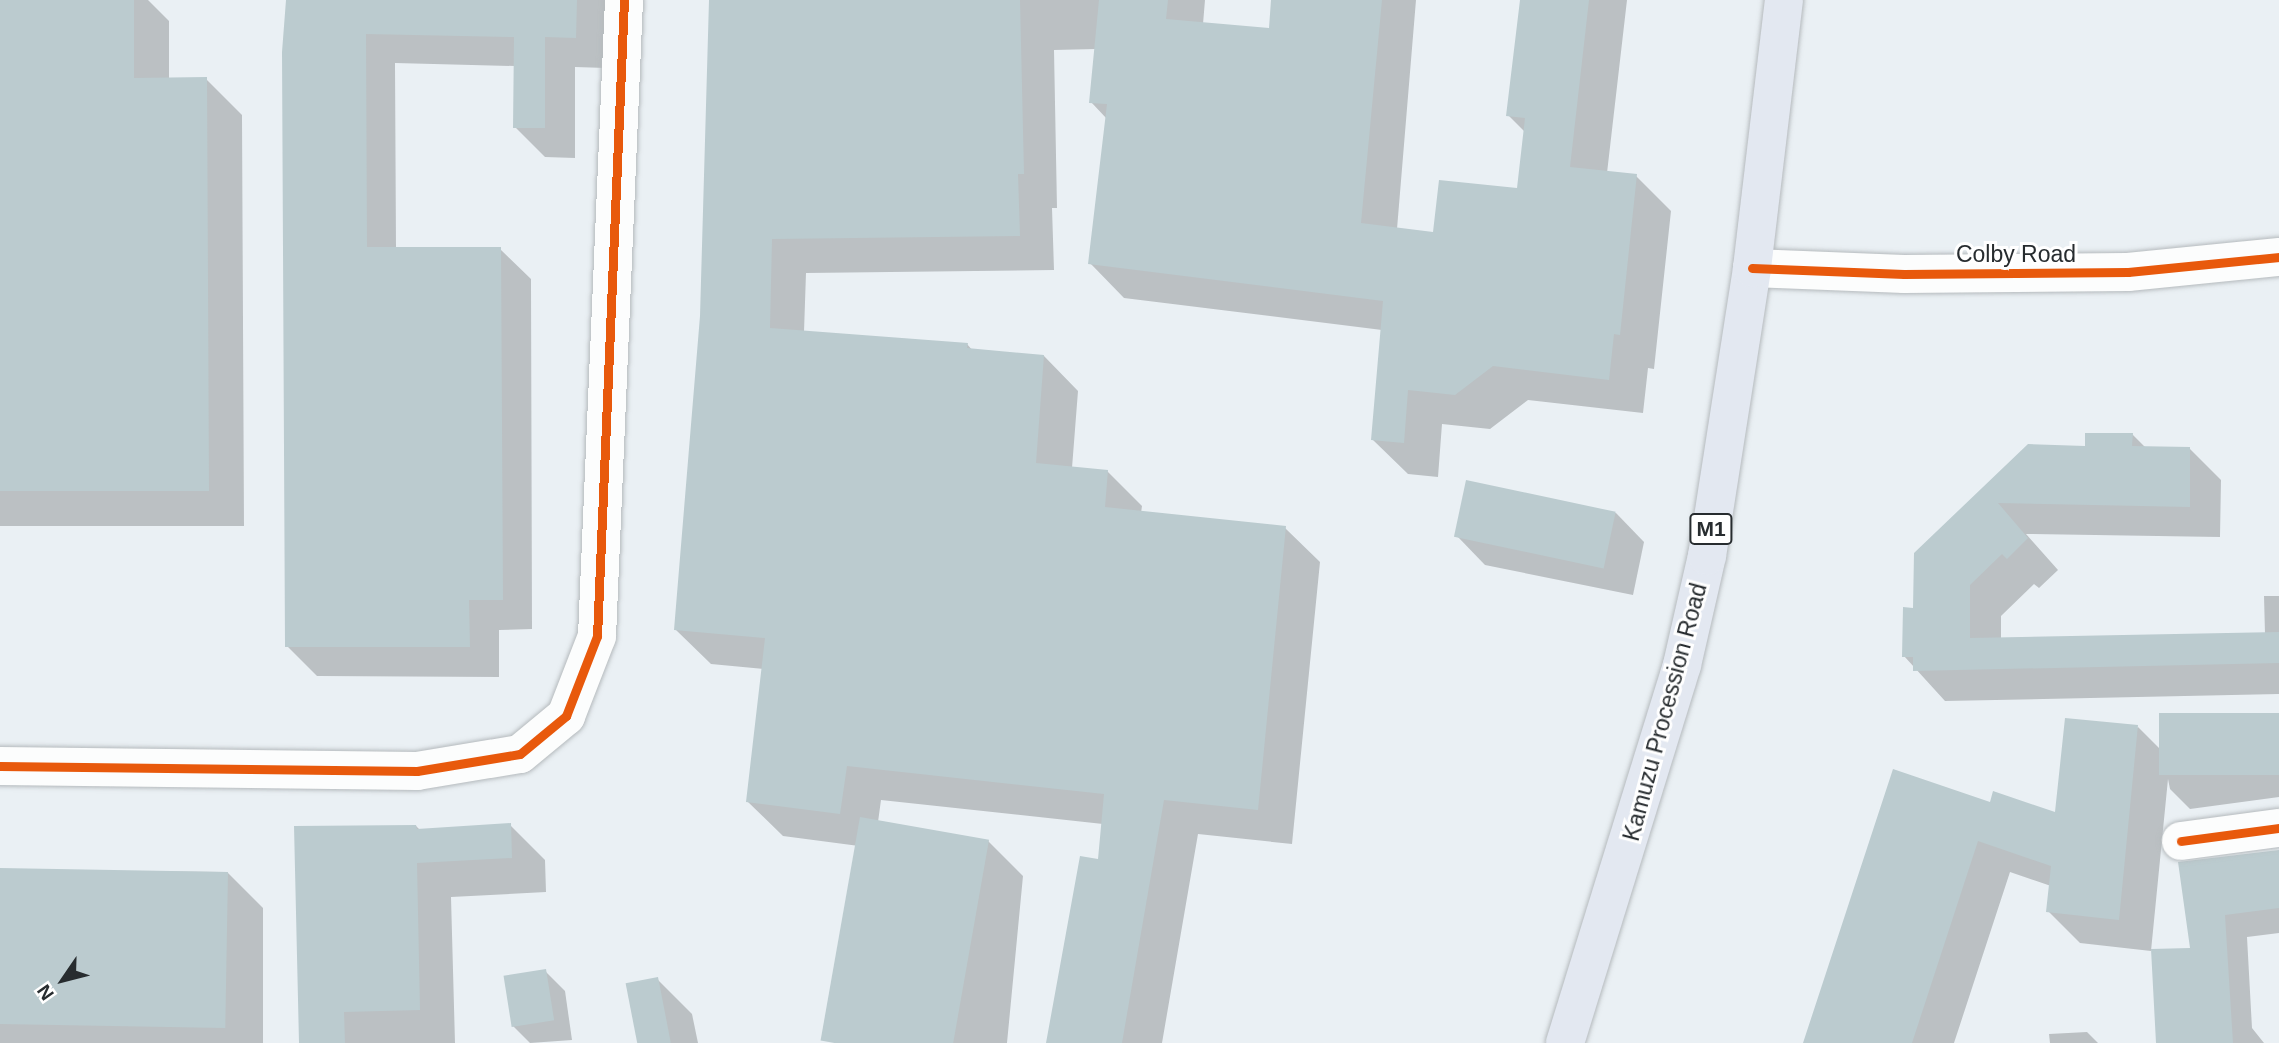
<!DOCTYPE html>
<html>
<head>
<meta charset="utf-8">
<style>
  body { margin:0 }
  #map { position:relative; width:2279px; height:1043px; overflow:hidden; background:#eaf0f4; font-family:Helvetica,sans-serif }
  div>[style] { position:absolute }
  .shadow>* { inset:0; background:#0003 }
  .building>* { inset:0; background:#bbcbcf; transform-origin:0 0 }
  .roads { filter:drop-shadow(0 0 2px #b5babd) drop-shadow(0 0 2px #b5babd) }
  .minor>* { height:38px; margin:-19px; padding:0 19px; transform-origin:19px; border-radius:19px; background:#fcfdfd }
  .highway>* { height:38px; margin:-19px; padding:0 19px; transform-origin:19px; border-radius:19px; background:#e3e8f1 }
  .cycleway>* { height:9px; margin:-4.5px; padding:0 4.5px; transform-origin:4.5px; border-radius:4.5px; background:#e8590c }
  span { translate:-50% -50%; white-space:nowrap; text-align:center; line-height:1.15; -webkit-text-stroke:6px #fff; paint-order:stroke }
  .shield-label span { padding:2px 5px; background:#fff; border:2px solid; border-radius:5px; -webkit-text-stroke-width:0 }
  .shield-label { font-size:21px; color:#272c2f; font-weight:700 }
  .street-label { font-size:23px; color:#272c2f }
  .north { position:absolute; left:28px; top:945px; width:70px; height:70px; -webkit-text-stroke:5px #fff; paint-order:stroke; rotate:235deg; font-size:19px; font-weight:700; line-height:28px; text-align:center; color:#272c2f }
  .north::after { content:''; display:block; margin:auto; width:24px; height:32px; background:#272c2f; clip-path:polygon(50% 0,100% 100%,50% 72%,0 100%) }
</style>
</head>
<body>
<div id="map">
  <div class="shadow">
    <i style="clip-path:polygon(0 0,148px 0,169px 21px,169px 79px,206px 79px,242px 115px,244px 526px,0 526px)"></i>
    <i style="clip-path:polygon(286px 0,607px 0,606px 68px,575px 67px,575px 158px,545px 157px,515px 127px,515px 66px,395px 63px,396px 249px,500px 249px,531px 279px,532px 629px,499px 630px,499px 677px,317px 676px,287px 646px)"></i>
    <i style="clip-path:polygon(711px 0,1205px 0,1203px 24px,1270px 30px,1273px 0,1416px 0,1397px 229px,1435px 234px,1519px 190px,1525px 132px,1508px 115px,1521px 0,1627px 0,1607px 173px,1636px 176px,1671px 211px,1654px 369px,1648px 368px,1643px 413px,1528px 400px,1490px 429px,1442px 424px,1438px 477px,1408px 474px,1373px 440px,1382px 330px,1124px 298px,1090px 263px,1107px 119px,1091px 102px,1096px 49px,1054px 50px,1057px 208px,1052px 208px,1054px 270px,806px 273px,804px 332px,967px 344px,973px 351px,1044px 356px,1078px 391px,1072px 468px,1107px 471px,1142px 506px,1141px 513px,1285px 528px,1320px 562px,1292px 844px,1198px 834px,1162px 1043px,1048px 1043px,1100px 861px,1103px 824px,881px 800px,878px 822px,988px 841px,1023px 876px,1007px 1043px,840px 1043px,859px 846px,783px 836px,748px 802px,764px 669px,711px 664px,676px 630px,702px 316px)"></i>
    <i style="clip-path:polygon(2132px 434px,2146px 448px,2190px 449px,2221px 480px,2220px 537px,2026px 534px,2058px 570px,2039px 588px,2034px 584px,2001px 616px,2001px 639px,2265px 634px,2264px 596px,2279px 596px,2279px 694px,1945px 701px,1904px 656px,1915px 609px,1916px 554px,2087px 447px)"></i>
    <i style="clip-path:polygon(1616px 513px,1644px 542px,1633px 595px,1485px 565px,1457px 536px)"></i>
    <i style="clip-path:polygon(2279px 714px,2279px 797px,2190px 809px,2170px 789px,2168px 779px,2151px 951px,2080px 943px,2048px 911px,2051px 886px,2010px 872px,1954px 1043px,1805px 1043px,1991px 804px,2056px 815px,2138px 727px,2166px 755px)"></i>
    <i style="clip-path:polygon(510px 825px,545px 860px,546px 892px,451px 897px,455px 1043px,300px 1043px,416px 826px,420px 830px)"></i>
    <i style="clip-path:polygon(2279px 852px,2279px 933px,2247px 937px,2252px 1028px,2264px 1043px,2158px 1043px,2192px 949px)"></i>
    <i style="clip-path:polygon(0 870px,227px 872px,263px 908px,263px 1043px,0 1043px)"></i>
    <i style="clip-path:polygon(545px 971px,565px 991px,572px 1040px,530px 1043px,513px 1026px)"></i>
    <i style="clip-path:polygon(657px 979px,692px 1014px,698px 1043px,640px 1043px)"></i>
    <i style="clip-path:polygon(2087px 1032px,2098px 1043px,2050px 1043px,2049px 1034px)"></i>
  </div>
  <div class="building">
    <i style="clip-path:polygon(0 0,134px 0,134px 78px,207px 77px,209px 491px,0 491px)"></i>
    <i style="clip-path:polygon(286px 0,577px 0,576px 38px,545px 37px,545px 128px,513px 128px,514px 37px,366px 34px,367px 247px,501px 247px,503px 600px,469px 600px,470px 647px,285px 647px,282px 52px)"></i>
    <i style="clip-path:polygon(709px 0,1020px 0,1024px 174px,1018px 174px,1020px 236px,772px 239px,770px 328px,968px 343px,967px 348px,1044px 355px,1036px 463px,1108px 470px,1105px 507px,1286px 526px,1258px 810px,1164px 800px,1122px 1043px,1046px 1043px,1080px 856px,1098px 859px,1104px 794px,847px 766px,840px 814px,746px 802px,765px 638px,674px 630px,700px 316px)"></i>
    <i style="clip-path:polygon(1099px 0,1168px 0,1166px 19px,1269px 28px,1271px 0,1382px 0,1361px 223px,1433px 232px,1439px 180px,1517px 188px,1525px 118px,1506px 116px,1520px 0,1589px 0,1570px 167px,1637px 174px,1620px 335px,1614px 334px,1609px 380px,1493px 366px,1455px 395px,1408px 390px,1404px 443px,1371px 440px,1383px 301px,1088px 264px,1107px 104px,1089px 103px)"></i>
    <i style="clip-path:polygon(2085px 433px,2133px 433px,2132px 446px,2190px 447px,2190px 507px,1998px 503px,2028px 538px,2007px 559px,2002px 554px,1970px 585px,1970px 638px,2279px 632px,2279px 663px,1913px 671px,1913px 657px,1902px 657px,1903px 607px,1913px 608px,1914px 553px,2028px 444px,2085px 446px)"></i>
    <i style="left:1466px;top:480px;width:153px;height:58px;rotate:12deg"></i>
    <i style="left:2279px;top:713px;width:62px;height:120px;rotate:90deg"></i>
    <i style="clip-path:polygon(2065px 718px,2138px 725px,2119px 920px,2046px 912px,2051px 866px,1978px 841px,1912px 1043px,1803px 1043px,1893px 769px,1990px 802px,1993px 791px,2055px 812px)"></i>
    <i style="left:860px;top:817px;width:131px;height:227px;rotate:10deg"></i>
    <i style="clip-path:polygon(511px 823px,512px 858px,417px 863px,420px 1010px,344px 1012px,345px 1043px,299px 1043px,294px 826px,416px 825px,417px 829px)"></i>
    <i style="clip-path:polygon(2279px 850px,2279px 908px,2225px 915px,2233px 1043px,2156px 1043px,2151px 949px,2190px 948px,2178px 862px)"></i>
    <i style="left:0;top:868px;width:228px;height:156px;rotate:1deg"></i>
    <i style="left:546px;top:969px;width:52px;height:43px;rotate:81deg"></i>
    <i style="left:658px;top:977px;width:67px;height:33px;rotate:79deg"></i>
  </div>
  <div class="roads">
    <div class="minor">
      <i style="left:1752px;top:268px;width:152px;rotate:2.3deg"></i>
      <i style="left:1904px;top:274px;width:224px;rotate:-0.5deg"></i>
      <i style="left:2128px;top:272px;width:152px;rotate:-5.7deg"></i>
      <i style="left:0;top:766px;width:417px;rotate:0.7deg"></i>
      <i style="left:417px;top:771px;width:104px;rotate:-9.4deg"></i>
      <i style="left:520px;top:754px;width:60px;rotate:-39.6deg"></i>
      <i style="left:566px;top:716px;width:86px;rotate:-68.8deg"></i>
      <i style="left:597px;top:636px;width:637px;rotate:-87.57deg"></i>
      <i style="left:2181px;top:841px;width:99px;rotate:-7.6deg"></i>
    </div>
    <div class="highway">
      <i style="left:1565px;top:1043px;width:396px;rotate:-72.8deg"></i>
      <i style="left:1682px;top:665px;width:112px;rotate:-77.1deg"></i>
      <i style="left:1707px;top:556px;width:291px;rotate:-81.1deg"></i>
      <i style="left:1752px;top:268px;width:270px;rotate:-83.2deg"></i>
    </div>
  </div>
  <div class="cycleway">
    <i style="left:1752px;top:268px;width:152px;rotate:2.3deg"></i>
    <i style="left:1904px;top:274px;width:224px;rotate:-0.5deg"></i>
    <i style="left:2128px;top:272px;width:152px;rotate:-5.7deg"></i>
    <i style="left:0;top:766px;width:417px;rotate:0.7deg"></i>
    <i style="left:417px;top:771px;width:104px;rotate:-9.4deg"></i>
    <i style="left:520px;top:754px;width:60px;rotate:-39.6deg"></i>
    <i style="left:566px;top:716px;width:86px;rotate:-68.8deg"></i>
    <i style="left:597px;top:636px;width:637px;rotate:-87.57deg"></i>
    <i style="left:2181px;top:841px;width:99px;rotate:-7.6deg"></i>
  </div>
  <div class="shield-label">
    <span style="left:1711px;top:529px">M1</span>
  </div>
  <div class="street-label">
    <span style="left:2016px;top:254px">Colby Road</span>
    <span style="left:1665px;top:712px;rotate:-75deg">Kamuzu Procession Road</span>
  </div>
  <div class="north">N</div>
</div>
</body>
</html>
